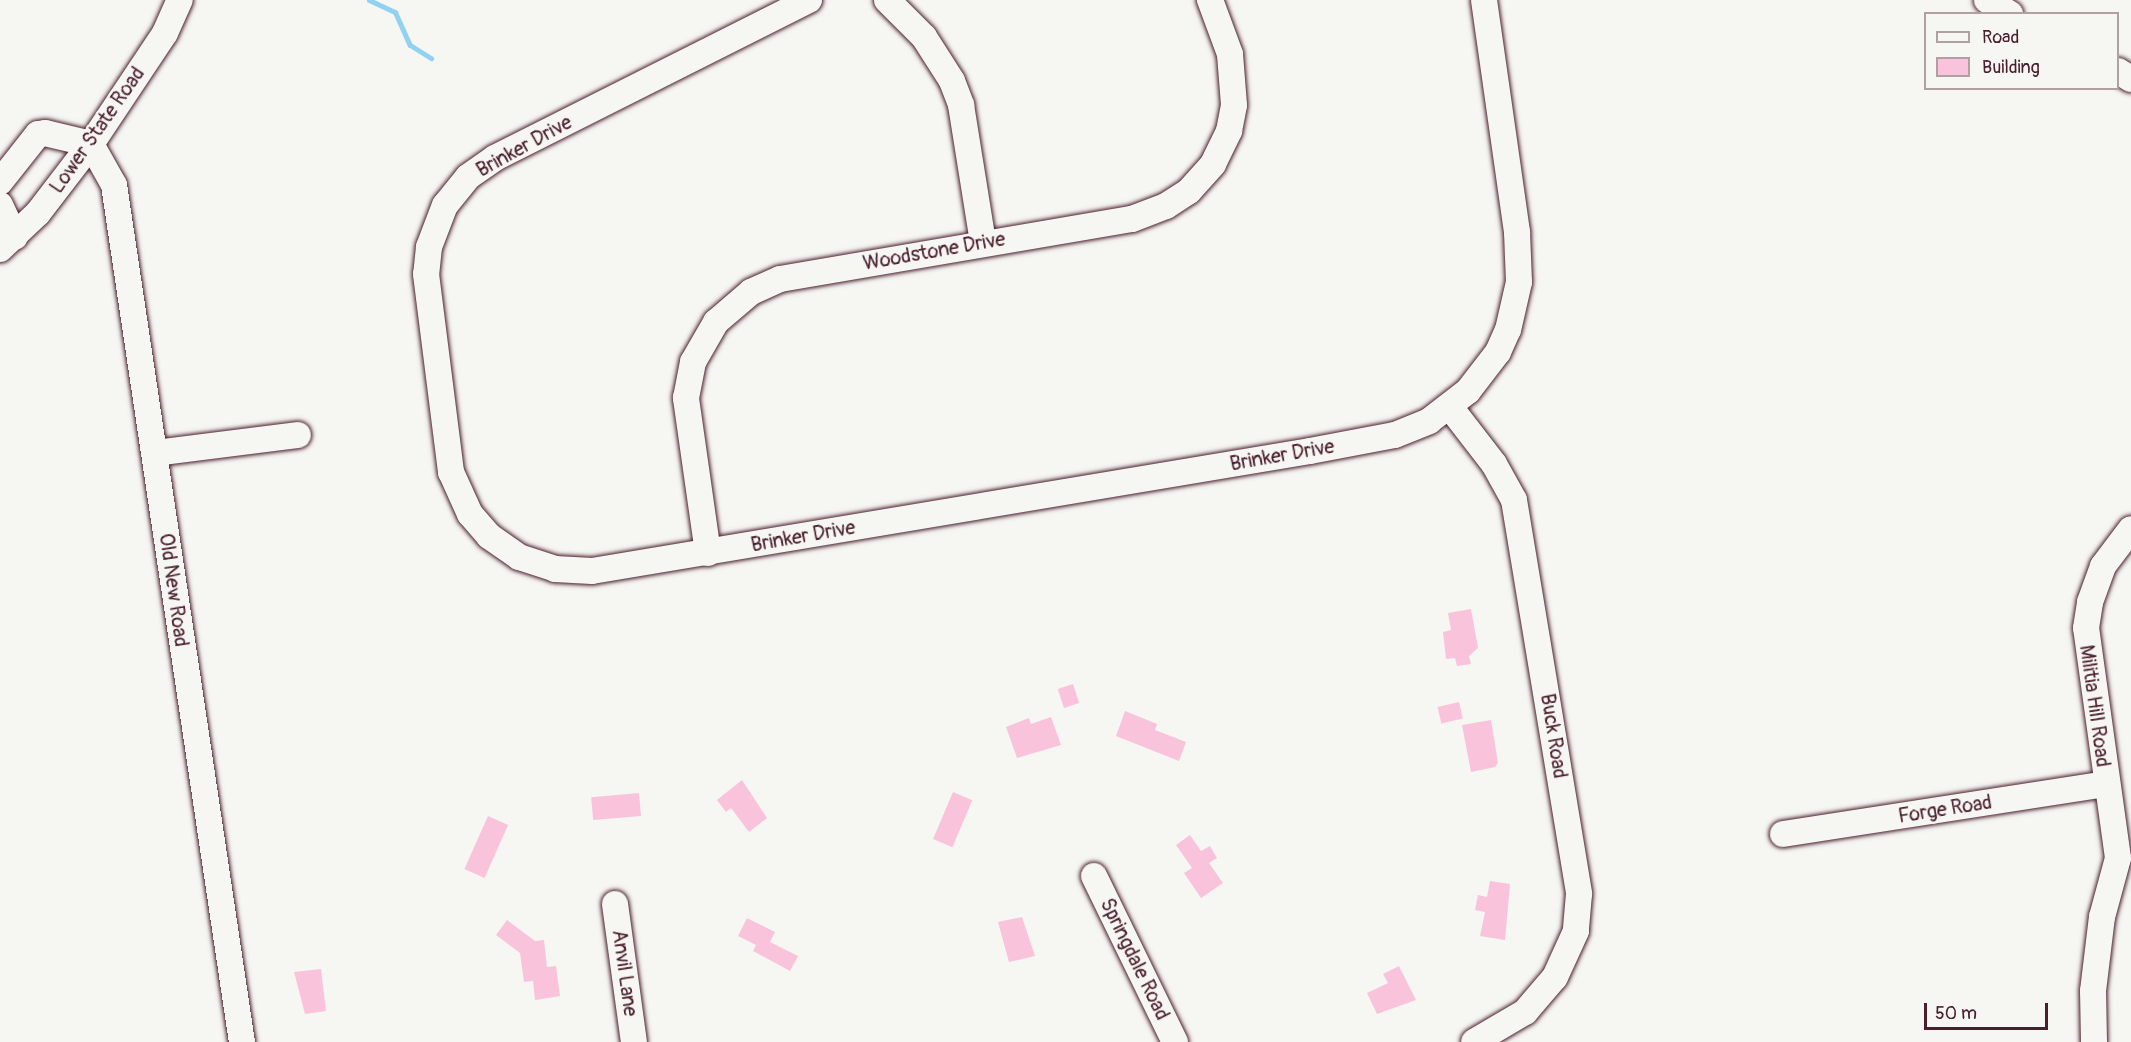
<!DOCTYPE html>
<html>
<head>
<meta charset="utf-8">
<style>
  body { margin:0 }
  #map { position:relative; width:2131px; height:1042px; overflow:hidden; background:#f6f6f2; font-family:Pangolin,sans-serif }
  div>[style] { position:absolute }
  .stream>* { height:5px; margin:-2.5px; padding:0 2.5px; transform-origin:2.5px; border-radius:2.5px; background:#91d1f2 }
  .building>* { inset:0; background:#fac3dc; transform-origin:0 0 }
  .roads { filter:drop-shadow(0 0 2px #4a1f2b) drop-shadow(0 0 2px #4a1f2b) }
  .minor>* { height:26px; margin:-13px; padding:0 13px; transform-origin:13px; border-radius:13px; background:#f6f6f2 }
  span { translate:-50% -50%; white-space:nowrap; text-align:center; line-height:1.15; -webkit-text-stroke:4.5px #f6f6f2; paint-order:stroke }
  .street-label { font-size:20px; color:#4a1f2b }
  .legend { position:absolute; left:1924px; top:12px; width:195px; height:78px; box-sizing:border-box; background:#f6f6f2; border:2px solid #b1a0a2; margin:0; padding:8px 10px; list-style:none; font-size:18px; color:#4a1f2b }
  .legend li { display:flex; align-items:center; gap:12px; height:30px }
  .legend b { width:30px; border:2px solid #b1a0a2 }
  .scale { position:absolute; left:1924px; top:1003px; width:124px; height:27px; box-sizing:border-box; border:3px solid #4a1f2b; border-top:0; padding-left:8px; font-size:18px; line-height:21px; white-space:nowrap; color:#4a1f2b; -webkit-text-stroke:4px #f6f6f2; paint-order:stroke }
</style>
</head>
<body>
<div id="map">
  <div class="stream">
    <i style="left:369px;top:0;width:29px;rotate:25deg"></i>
    <i style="left:395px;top:12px;width:36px;rotate:66deg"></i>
    <i style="left:410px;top:45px;width:25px;rotate:32deg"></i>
  </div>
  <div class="building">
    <i style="clip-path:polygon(1471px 609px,1478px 648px,1469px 656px,1471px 664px,1457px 666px,1455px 658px,1446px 659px,1443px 632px,1451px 630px,1448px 613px)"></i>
    <i style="left:1073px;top:684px;width:20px;height:16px;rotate:72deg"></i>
    <i style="left:1459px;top:702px;width:17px;height:22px;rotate:77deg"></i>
    <i style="clip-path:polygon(1125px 711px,1157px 724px,1155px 730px,1186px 742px,1179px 761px,1116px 736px)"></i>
    <i style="clip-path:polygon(1051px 717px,1061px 745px,1017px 758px,1006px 727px,1029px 718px,1031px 724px)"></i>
    <i style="clip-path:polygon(1491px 720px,1498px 763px,1495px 767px,1471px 772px,1462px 725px)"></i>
    <i style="clip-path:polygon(742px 780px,767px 818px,749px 832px,731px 808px,726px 812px,717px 800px)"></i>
    <i style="left:953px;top:792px;width:21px;height:51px;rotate:23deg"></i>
    <i style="left:639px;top:793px;width:23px;height:48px;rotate:85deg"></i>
    <i style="left:488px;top:816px;width:22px;height:58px;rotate:24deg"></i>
    <i style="clip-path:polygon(1190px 835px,1201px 851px,1210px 846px,1217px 858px,1209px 863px,1223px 883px,1201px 898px,1184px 873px,1192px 868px,1176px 845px)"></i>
    <i style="clip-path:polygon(1490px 881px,1510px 884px,1505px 940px,1480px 936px,1485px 912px,1475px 910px,1478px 895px,1487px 897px)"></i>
    <i style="clip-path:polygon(1022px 917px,1035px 956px,1009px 962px,998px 922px)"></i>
    <i style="clip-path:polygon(747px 918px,775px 932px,770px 942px,798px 956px,790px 971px,753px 951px,756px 945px,738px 936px)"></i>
    <i style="clip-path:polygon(507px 920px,535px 941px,544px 940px,547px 967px,556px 966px,560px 996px,535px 1000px,533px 981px,524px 982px,520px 953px,496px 935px)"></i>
    <i style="clip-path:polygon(1399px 966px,1416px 1000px,1377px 1014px,1367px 993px,1388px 983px,1383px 974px)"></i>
    <i style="clip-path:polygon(321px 969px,326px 1011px,305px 1014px,294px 972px)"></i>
  </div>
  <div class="roads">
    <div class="minor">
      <i style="left:809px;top:0;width:352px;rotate:153.3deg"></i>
      <i style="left:495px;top:158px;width:33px;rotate:145deg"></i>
      <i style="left:468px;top:177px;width:36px;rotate:129deg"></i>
      <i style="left:445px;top:205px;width:45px;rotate:110.9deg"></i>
      <i style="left:429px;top:247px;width:27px;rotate:96deg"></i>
      <i style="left:426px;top:274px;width:200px;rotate:82.8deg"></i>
      <i style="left:451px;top:472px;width:46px;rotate:65.7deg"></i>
      <i style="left:470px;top:514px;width:29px;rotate:49deg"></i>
      <i style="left:489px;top:536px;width:37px;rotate:35deg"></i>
      <i style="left:519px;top:557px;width:38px;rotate:18deg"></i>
      <i style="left:555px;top:569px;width:37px;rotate:3deg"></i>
      <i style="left:592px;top:571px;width:728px;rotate:-9.49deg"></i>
      <i style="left:1310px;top:451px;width:86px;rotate:-10.7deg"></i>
      <i style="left:1395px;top:435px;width:37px;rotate:-22deg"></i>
      <i style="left:1429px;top:421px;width:49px;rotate:-37.6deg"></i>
      <i style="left:1468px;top:391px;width:49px;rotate:-52.4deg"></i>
      <i style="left:1498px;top:352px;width:24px;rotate:-66deg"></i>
      <i style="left:1508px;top:330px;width:49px;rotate:-77.1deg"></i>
      <i style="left:1519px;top:282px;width:50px;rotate:-92.3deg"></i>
      <i style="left:1517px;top:232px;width:234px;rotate:-98.1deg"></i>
      <i style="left:887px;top:0;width:52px;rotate:45deg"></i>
      <i style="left:924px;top:37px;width:52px;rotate:57.5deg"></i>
      <i style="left:952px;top:81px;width:26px;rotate:69deg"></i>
      <i style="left:961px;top:105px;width:139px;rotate:80.9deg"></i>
      <i style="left:1987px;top:0;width:27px;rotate:31deg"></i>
      <i style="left:2118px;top:71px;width:15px;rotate:32deg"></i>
      <i style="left:0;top:182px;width:61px;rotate:-51.6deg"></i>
      <i style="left:38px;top:134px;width:7px;rotate:-8deg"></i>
      <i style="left:45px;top:133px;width:47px;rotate:13.4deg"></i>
      <i style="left:91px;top:144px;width:47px;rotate:60.7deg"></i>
      <i style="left:114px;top:185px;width:867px;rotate:81.51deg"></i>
      <i style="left:0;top:205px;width:35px;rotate:65deg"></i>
      <i style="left:0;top:249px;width:52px;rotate:-43.5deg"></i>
      <i style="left:38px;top:213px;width:87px;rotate:-52.5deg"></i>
      <i style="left:91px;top:144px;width:133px;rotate:-56.3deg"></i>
      <i style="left:165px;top:33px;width:36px;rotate:-66deg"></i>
      <i style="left:1450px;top:407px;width:72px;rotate:52.3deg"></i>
      <i style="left:1494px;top:464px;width:41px;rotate:60.9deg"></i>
      <i style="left:1514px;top:500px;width:399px;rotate:80.6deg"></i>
      <i style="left:1579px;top:894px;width:37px;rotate:95deg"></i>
      <i style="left:1576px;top:931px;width:51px;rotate:114.5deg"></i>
      <i style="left:1555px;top:977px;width:46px;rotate:130.6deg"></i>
      <i style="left:1525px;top:1012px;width:59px;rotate:149.5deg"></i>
      <i style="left:155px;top:453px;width:144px;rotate:-7.2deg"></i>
      <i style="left:708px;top:553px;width:157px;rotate:-98.1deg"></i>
      <i style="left:686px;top:398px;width:37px;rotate:-79deg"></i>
      <i style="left:693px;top:362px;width:46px;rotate:-60.1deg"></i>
      <i style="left:716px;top:322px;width:46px;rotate:-40.6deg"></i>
      <i style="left:751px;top:292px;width:32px;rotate:-24deg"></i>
      <i style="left:780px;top:279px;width:357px;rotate:-9.7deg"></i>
      <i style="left:1132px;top:219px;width:36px;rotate:-21deg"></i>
      <i style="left:1166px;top:206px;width:27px;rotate:-33deg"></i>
      <i style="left:1189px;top:191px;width:36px;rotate:-48deg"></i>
      <i style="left:1213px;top:164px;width:37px;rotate:-64deg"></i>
      <i style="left:1229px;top:131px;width:26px;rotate:-79deg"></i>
      <i style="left:1234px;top:105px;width:51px;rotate:-94.5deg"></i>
      <i style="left:1230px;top:54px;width:58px;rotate:-110.3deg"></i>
      <i style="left:1783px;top:834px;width:327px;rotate:-8.8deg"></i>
      <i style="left:1094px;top:876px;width:185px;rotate:64deg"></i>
      <i style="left:615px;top:904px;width:139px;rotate:82.2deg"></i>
      <i style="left:2094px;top:1042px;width:51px;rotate:-91.1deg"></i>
      <i style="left:2093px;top:991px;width:75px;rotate:-83.1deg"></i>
      <i style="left:2102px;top:917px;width:61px;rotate:-74.8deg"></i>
      <i style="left:2118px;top:858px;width:232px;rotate:-97.9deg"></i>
      <i style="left:2086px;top:628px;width:26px;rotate:-81deg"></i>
      <i style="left:2090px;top:602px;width:38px;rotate:-70deg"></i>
      <i style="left:2103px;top:566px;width:46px;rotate:-52.9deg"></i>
    </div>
  </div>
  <div class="street-label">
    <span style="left:97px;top:130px;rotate:-55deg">Lower State Road</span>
    <span style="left:524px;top:146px;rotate:-29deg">Brinker Drive</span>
    <span style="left:934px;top:251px;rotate:-10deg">Woodstone Drive</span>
    <span style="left:1282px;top:455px;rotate:-10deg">Brinker Drive</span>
    <span style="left:803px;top:536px;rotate:-10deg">Brinker Drive</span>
    <span style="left:174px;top:590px;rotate:82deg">Old New Road</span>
    <span style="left:2095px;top:706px;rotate:82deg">Militia Hill Road</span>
    <span style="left:1554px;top:736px;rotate:81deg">Buck Road</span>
    <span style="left:1945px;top:809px;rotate:-9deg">Forge Road</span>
    <span style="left:1135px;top:959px;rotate:64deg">Springdale Road</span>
    <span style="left:625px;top:973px;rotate:82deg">Anvil Lane</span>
  </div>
  <ul class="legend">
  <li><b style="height:8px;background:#f6f6f2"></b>Road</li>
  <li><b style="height:16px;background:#fac3dc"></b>Building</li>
  </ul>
  <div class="scale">50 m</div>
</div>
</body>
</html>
